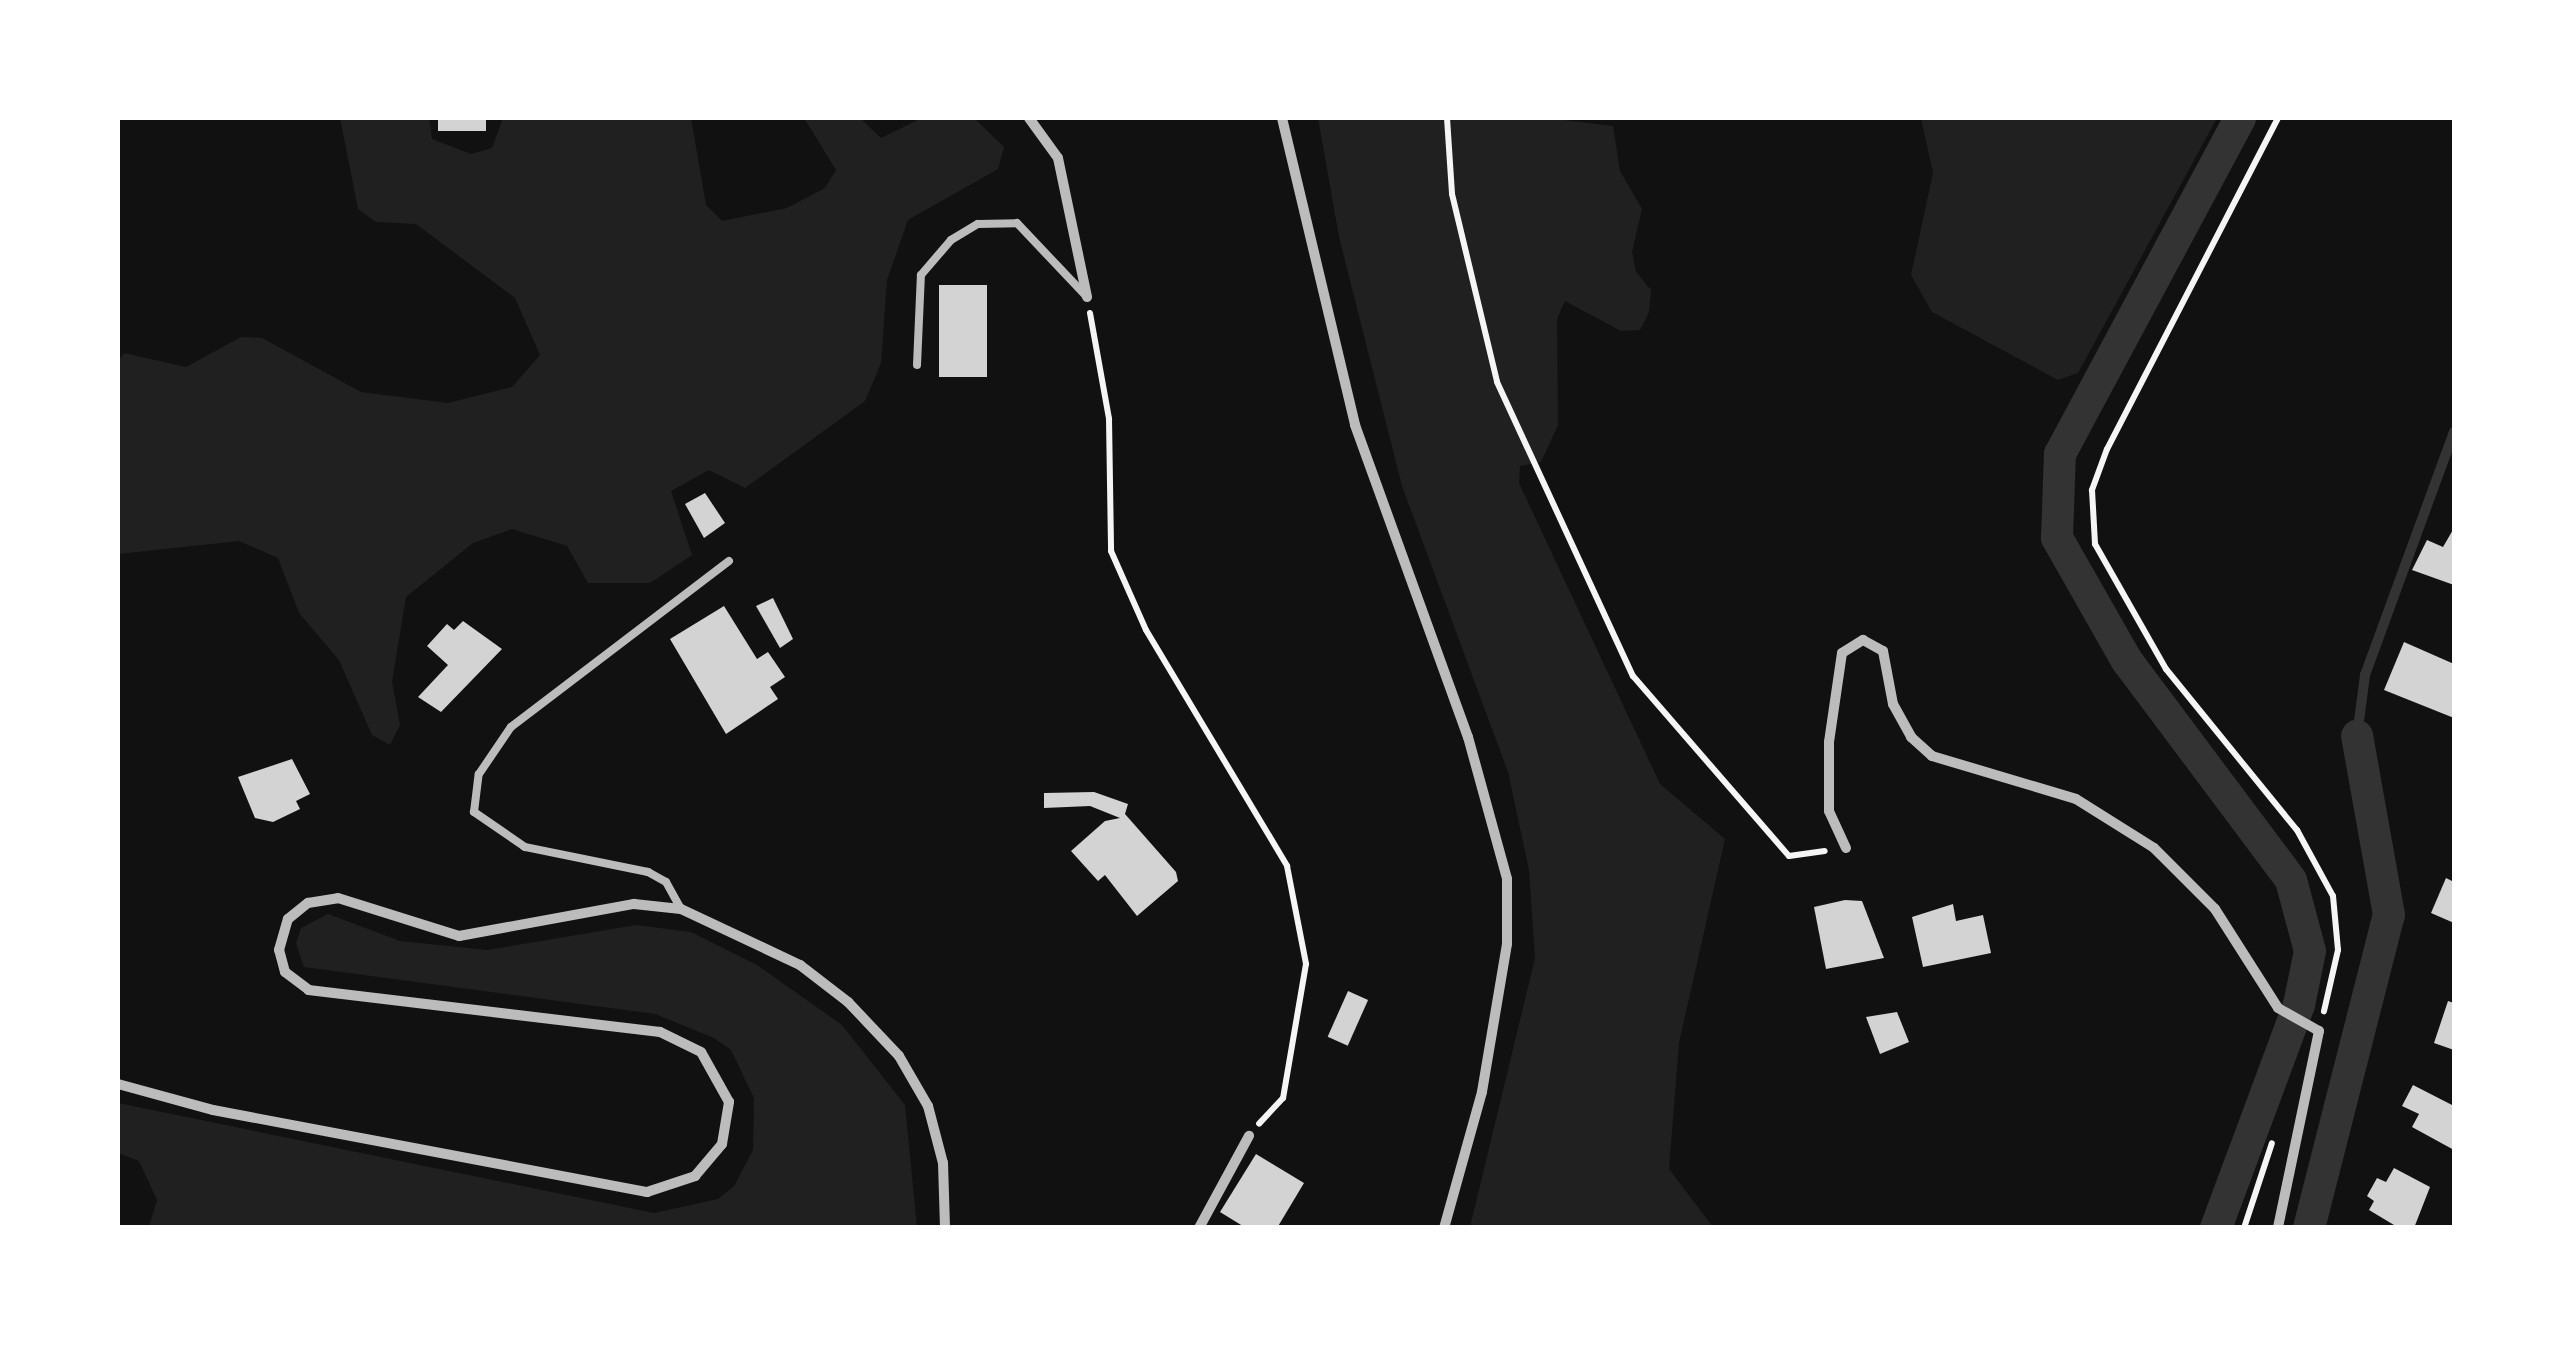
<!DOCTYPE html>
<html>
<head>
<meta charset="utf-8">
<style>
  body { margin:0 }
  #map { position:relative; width:2572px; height:1345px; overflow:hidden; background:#111; font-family:"Golos Text",sans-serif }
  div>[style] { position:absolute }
  .green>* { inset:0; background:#202020 }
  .stream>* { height:10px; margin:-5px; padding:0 5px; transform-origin:5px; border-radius:5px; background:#333 }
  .canal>* { height:32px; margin:-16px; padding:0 16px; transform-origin:16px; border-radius:16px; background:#333 }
  .building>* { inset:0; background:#d3d3d3; transform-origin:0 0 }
  .path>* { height:6px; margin:-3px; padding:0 3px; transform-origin:3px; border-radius:3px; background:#f5f5f5 }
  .service>* { height:8px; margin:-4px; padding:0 4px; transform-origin:4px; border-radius:4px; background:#bcbcbc }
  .minor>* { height:10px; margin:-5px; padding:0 5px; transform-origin:5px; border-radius:5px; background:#bcbcbc }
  span { translate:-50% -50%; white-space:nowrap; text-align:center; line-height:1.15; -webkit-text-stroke:10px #fff; paint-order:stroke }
  .frame { position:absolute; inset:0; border:120px solid #fff; pointer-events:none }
</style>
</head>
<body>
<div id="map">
  <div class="green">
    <i style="clip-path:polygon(340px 118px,429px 118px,432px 139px,471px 154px,492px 148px,503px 118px,691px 118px,706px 205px,722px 221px,787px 208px,825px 188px,836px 170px,804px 118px,860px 118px,881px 138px,922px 118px,974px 118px,1004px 147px,998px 169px,908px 220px,887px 280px,881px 363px,865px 401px,745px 488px,709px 470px,671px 491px,692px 555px,650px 583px,588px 583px,567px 546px,512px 529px,473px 543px,406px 597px,392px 682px,400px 725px,390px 745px,372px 735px,339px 660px,299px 613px,278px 558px,239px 541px,118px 554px,118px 361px,124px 353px,186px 367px,241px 337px,262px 338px,361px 392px,448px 403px,512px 387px,540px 355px,515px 298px,416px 224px,376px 222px,358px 209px)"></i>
    <i style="clip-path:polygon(1318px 118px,1547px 118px,1613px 126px,1620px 171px,1642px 209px,1632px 252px,1636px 272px,1651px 290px,1649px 312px,1640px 330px,1621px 331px,1565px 301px,1557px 319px,1558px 425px,1541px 462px,1520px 466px,1519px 483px,1660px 784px,1725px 839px,1679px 1043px,1669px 1169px,1713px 1227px,1470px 1227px,1535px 958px,1529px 870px,1508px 772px,1402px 486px,1339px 237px)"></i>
    <i style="clip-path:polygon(1921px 118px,2217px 118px,2078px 373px,2058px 380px,1932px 312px,1911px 275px,1933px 173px)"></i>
    <i style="clip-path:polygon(328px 914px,400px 941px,487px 950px,636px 925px,691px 932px,757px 965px,842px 1025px,905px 1105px,917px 1227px,149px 1227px,157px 1200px,139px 1161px,118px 1153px,118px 1103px,654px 1213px,718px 1199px,734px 1186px,753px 1150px,754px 1098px,731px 1050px,714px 1038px,655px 1014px,304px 967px,296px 943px,301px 928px)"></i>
  </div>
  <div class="stream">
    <i style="left:2357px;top:736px;width:62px;rotate:-82.5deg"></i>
    <i style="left:2365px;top:675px;width:259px;rotate:-69.9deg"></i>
  </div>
  <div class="canal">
    <i style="left:2216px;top:1228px;width:238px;rotate:-69.6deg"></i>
    <i style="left:2299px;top:1005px;width:55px;rotate:-78.5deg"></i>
    <i style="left:2310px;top:951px;width:73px;rotate:-105deg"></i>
    <i style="left:2291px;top:880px;width:274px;rotate:-126.8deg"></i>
    <i style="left:2127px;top:661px;width:142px;rotate:-119.6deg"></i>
    <i style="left:2057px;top:538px;width:84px;rotate:-88deg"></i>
    <i style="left:2060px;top:454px;width:381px;rotate:-61.8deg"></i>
    <i style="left:2309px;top:1228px;width:323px;rotate:-75.7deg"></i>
    <i style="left:2389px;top:915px;width:182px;rotate:-100.1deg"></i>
  </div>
  <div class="building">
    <i style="left:438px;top:118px;width:48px;height:13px"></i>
    <i style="left:939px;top:285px;width:48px;height:92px"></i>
    <i style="clip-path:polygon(705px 493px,725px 523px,704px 538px,685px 504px)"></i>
    <i style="clip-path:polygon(2454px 528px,2454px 585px,2412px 570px,2427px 540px,2443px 547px)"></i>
    <i style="clip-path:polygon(773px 598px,793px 639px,780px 648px,756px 606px)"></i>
    <i style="clip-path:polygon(724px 606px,757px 659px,768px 652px,785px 677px,770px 687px,778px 699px,726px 734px,670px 639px)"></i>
    <i style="clip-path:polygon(463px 621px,502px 649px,441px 712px,418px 697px,448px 665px,427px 646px,447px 624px,454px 630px)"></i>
    <i style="clip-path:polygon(2404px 642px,2454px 664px,2454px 718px,2384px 690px)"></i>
    <i style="clip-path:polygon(292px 759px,310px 794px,296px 801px,300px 809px,273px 822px,255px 818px,238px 777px)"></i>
    <i style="clip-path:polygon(1094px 792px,1128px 804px,1125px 814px,1176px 872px,1178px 881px,1137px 916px,1105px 875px,1098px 881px,1071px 851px,1105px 821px,1120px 818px,1090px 806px,1044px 808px,1044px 793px)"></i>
    <i style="clip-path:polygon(2446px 878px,2454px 882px,2454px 923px,2431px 913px)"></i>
    <i style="clip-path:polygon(1845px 900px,1862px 901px,1884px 958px,1826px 969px,1814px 907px)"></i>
    <i style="clip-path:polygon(1953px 904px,1956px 921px,1983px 915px,1991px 953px,1923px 967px,1912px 917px)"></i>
    <i style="left:1348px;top:991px;width:22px;height:50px;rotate:24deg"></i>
    <i style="clip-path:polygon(2448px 1001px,2454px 1003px,2454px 1050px,2434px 1043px)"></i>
    <i style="clip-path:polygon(1897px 1012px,1909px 1042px,1880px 1054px,1866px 1017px)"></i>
    <i style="clip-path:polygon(2413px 1085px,2454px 1106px,2454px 1150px,2412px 1127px,2419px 1114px,2402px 1106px)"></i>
    <i style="clip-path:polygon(1256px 1154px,1304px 1183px,1277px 1228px,1246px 1228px,1220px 1212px)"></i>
    <i style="clip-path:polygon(2394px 1168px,2430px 1187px,2414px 1228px,2399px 1228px,2369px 1210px,2374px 1201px,2367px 1196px,2377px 1178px,2386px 1182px)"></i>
  </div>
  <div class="path">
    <i style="left:1447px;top:118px;width:76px;rotate:86.2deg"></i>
    <i style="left:1452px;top:194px;width:193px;rotate:76.5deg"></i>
    <i style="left:1497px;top:382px;width:324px;rotate:65.2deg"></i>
    <i style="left:1633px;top:676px;width:238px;rotate:49.1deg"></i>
    <i style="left:1789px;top:856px;width:36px;rotate:-8deg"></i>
    <i style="left:2278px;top:118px;width:373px;rotate:117.3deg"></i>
    <i style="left:2107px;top:449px;width:44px;rotate:110.1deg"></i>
    <i style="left:2092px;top:490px;width:54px;rotate:86.8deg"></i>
    <i style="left:2095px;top:544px;width:144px;rotate:60.4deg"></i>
    <i style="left:2166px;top:669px;width:208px;rotate:50.9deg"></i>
    <i style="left:2297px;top:830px;width:75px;rotate:61.4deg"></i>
    <i style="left:2333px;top:896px;width:54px;rotate:84.7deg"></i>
    <i style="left:2338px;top:950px;width:63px;rotate:102.9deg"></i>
    <i style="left:1090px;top:313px;width:108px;rotate:79.8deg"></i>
    <i style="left:1109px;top:419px;width:132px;rotate:89.1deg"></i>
    <i style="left:1111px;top:551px;width:86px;rotate:66.1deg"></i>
    <i style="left:1146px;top:630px;width:275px;rotate:59.1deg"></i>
    <i style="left:1287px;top:866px;width:100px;rotate:79deg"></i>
    <i style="left:1306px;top:964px;width:136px;rotate:99.7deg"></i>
    <i style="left:1283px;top:1098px;width:35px;rotate:133deg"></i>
    <i style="left:2244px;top:1228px;width:89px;rotate:-71.8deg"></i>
  </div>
  <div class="service">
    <i style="left:917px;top:365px;width:90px;rotate:-87.5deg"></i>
    <i style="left:921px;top:275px;width:46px;rotate:-49.4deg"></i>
    <i style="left:951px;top:240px;width:31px;rotate:-31deg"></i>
    <i style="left:978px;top:224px;width:39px;rotate:-1deg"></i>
    <i style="left:1017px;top:223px;width:102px;rotate:46.6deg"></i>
    <i style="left:681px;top:909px;width:31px;rotate:-119deg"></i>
    <i style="left:666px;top:882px;width:21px;rotate:-151deg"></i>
    <i style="left:648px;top:872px;width:126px;rotate:-168.5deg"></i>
    <i style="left:525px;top:847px;width:62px;rotate:-145.5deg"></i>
    <i style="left:474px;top:812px;width:38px;rotate:-83deg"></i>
    <i style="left:479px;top:774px;width:57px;rotate:-55.8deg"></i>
    <i style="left:511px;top:727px;width:274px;rotate:-37.3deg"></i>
  </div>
  <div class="minor">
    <i style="left:1029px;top:118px;width:49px;rotate:54.1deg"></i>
    <i style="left:1058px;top:158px;width:142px;rotate:78.2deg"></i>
    <i style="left:1282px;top:118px;width:316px;rotate:76.6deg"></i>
    <i style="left:1355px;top:425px;width:332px;rotate:70.1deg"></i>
    <i style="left:1468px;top:737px;width:147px;rotate:74.6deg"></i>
    <i style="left:1507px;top:879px;width:65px;rotate:90deg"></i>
    <i style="left:1507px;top:944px;width:150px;rotate:99.6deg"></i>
    <i style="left:1482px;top:1092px;width:141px;rotate:105.6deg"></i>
    <i style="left:1846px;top:848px;width:41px;rotate:-114.7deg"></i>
    <i style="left:1829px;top:811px;width:69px;rotate:-90deg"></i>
    <i style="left:1829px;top:742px;width:90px;rotate:-81.7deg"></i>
    <i style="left:1842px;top:653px;width:25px;rotate:-32deg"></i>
    <i style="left:1863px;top:640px;width:23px;rotate:29deg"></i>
    <i style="left:1883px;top:651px;width:54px;rotate:79.3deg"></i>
    <i style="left:1893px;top:704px;width:38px;rotate:61deg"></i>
    <i style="left:1911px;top:737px;width:28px;rotate:42deg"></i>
    <i style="left:1932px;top:756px;width:150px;rotate:16.6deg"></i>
    <i style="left:2076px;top:799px;width:92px;rotate:32.1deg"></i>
    <i style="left:2154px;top:848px;width:86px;rotate:45deg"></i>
    <i style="left:2215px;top:909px;width:117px;rotate:57.5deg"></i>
    <i style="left:2278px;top:1008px;width:47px;rotate:29.3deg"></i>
    <i style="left:2319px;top:1031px;width:201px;rotate:101.8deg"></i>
    <i style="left:118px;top:1084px;width:98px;rotate:15.3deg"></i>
    <i style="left:213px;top:1110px;width:442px;rotate:10.7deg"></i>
    <i style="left:647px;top:1192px;width:51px;rotate:-18.4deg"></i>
    <i style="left:695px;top:1176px;width:42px;rotate:-49.8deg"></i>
    <i style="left:722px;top:1144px;width:43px;rotate:-80.5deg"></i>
    <i style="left:729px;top:1102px;width:57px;rotate:-119.2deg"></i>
    <i style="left:701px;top:1052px;width:46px;rotate:-154deg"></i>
    <i style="left:660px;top:1032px;width:354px;rotate:-173.2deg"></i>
    <i style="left:309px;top:990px;width:30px;rotate:-143deg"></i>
    <i style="left:285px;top:972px;width:23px;rotate:-105deg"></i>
    <i style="left:279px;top:950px;width:32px;rotate:-74deg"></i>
    <i style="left:288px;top:919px;width:26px;rotate:-39deg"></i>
    <i style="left:308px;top:903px;width:30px;rotate:-9deg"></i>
    <i style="left:338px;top:898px;width:127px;rotate:17.4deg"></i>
    <i style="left:459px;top:936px;width:178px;rotate:-10.4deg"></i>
    <i style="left:634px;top:904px;width:47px;rotate:6.1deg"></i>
    <i style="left:681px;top:909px;width:132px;rotate:25.2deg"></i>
    <i style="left:800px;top:965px;width:61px;rotate:37.6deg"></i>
    <i style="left:848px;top:1002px;width:74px;rotate:46.6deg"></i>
    <i style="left:899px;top:1056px;width:58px;rotate:59.9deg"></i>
    <i style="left:928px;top:1106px;width:59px;rotate:75.3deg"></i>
    <i style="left:943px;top:1163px;width:65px;rotate:88.2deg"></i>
    <i style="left:1199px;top:1228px;width:105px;rotate:-61.5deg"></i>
  </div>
  <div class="frame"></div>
</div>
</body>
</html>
